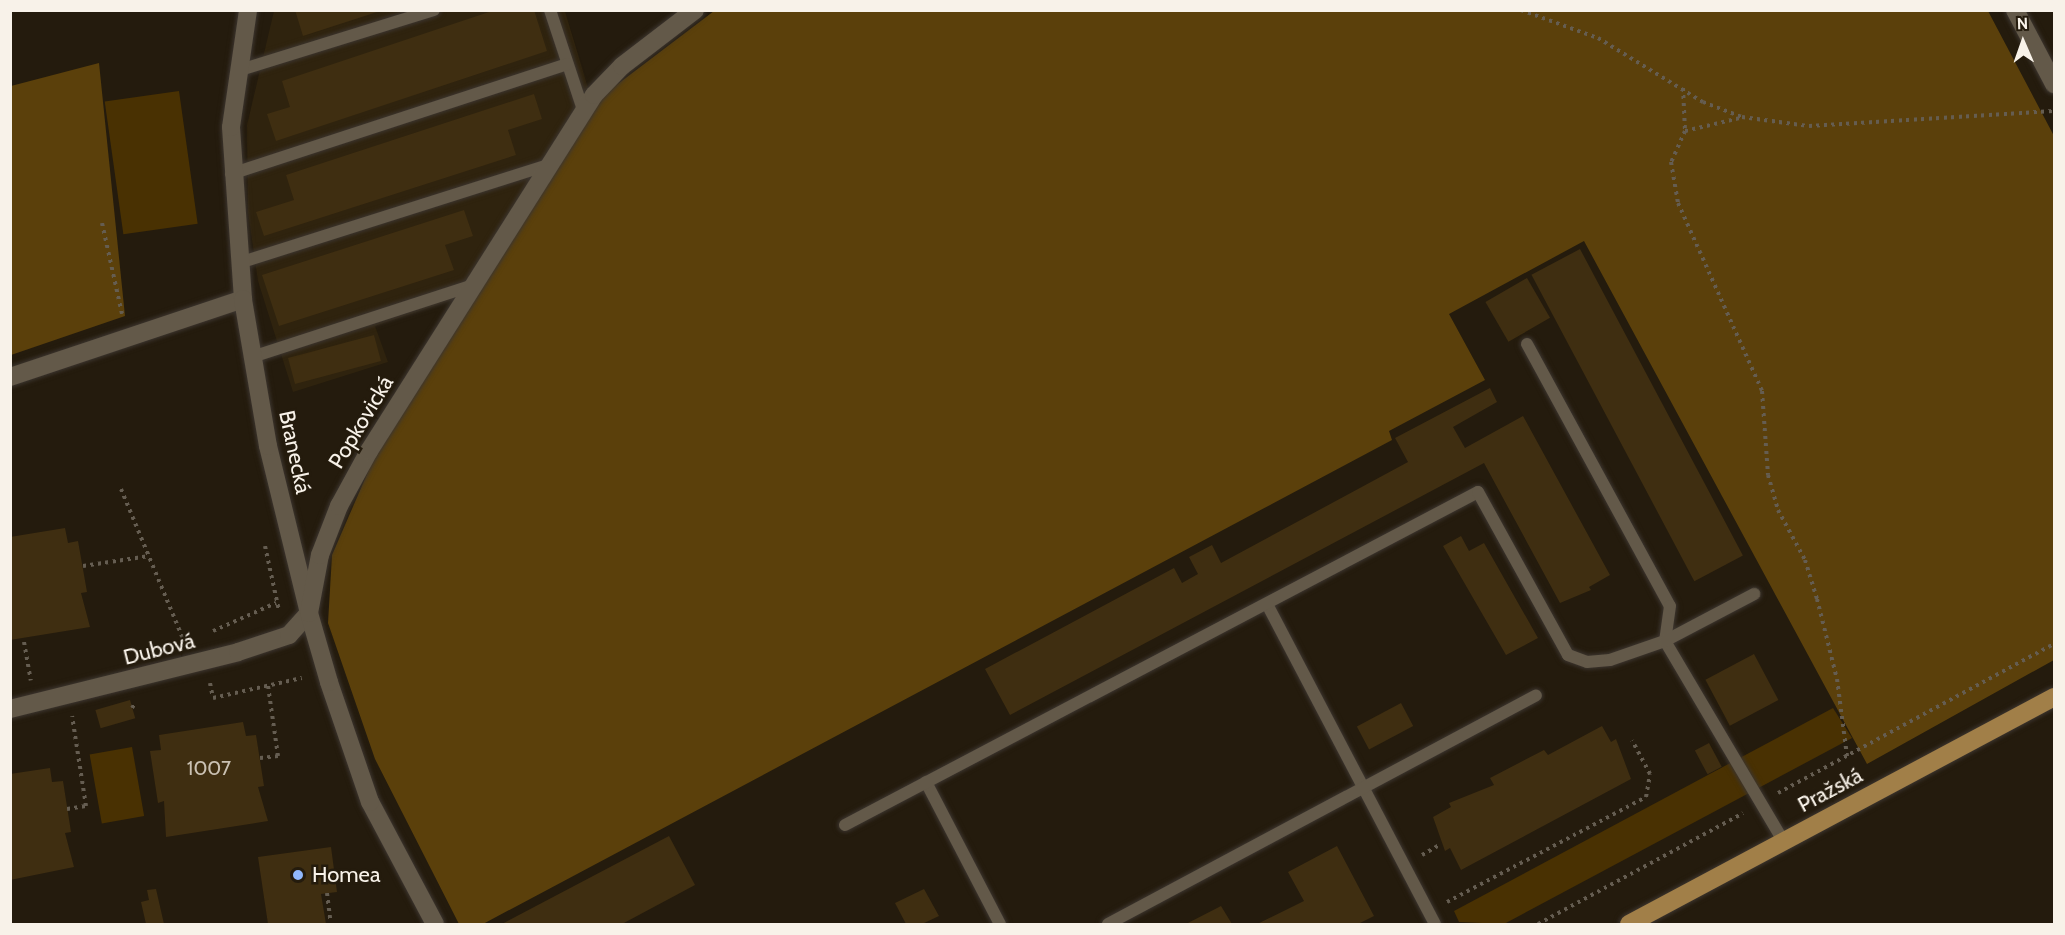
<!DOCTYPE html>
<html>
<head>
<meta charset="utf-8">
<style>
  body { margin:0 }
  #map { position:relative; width:2065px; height:935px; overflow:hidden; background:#241b0d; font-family:Cabin,sans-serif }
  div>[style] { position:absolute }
  .built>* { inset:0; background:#2f230e }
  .green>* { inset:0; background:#493102; transform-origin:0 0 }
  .forest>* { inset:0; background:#5b400b }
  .building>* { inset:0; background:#3f2e11; transform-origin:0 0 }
  .path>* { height:4px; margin-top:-2px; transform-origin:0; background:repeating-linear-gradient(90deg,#655d51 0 3px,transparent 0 7.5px) }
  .roads { filter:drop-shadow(0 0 2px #3c352f) drop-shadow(0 0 2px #3c352f) }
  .lane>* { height:12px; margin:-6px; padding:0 6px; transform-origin:6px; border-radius:6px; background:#635949 }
  .street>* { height:18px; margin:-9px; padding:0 9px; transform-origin:9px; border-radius:9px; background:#635949 }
  .primary>* { height:18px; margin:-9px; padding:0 9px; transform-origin:9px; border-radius:9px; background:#a17f48 }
  .dots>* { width:16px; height:16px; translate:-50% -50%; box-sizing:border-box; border:3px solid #241b0d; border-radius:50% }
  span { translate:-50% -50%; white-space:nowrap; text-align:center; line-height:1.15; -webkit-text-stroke:5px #241b0d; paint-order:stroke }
  .number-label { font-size:20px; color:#cac1b3 }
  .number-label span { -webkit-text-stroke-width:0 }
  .street-label { font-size:22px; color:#f8f2e9 }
  .poi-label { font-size:22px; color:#f8f2e9 }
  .left { translate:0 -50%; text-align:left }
  .frame { position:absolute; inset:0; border:12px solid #f8f2e9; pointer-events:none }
  .north { position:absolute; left:1993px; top:12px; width:60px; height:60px; -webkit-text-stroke:4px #241b0d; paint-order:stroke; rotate:358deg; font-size:16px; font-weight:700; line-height:24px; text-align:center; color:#f8f2e9 }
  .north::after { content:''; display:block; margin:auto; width:21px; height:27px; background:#f8f2e9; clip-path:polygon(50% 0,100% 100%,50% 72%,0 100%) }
</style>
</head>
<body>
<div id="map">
  <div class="built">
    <i style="clip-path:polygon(274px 11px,565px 11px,588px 88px,455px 299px,375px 326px,388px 362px,293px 392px,258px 281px,248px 212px,247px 125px)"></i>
  </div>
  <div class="green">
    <i style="left:179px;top:91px;width:134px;height:75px;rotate:82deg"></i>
    <i style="clip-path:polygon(1833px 708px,1852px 738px,1504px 924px,1459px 922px,1454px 911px)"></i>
    <i style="left:132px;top:747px;width:70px;height:43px;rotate:80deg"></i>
  </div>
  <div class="forest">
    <i style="clip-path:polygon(714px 11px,1988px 11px,2054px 136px,2054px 660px,1867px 764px,1584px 241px,1449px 314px,1485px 380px,1389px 431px,1392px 440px,483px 924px,459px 924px,375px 759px,328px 623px,332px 555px,371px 465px,594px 102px)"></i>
    <i style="clip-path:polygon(99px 63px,125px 316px,11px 355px,11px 86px)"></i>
  </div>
  <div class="building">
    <i style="clip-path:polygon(295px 10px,380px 10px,380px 11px,303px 36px)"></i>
    <i style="clip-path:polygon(495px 10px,534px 10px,547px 51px,276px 141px,267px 114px,290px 107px,282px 81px)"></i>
    <i style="clip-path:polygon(534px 94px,542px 119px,508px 130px,516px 155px,264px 236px,256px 212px,294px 200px,286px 175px)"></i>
    <i style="clip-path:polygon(464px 210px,473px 236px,445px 245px,454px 270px,279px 326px,262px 275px)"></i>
    <i style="left:1580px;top:249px;width:347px;height:55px;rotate:62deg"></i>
    <i style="left:1527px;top:278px;width:46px;height:48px;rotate:60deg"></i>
    <i style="left:374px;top:335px;width:27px;height:89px;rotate:75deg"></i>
    <i style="clip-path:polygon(1490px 388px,1497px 402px,1453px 427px,1465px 448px,1523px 416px,1610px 575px,1589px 587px,1591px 590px,1560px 603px,1484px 463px,1010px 715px,985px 669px,1174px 568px,1182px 583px,1198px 574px,1189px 557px,1212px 545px,1221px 563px,1408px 462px,1395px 438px)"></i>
    <i style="clip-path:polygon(65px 528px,68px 543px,78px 541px,87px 592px,81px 593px,90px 627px,10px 640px,10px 537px)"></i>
    <i style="clip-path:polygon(1461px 536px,1469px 551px,1484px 543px,1538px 638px,1506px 655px,1443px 546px)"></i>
    <i style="left:1754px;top:654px;width:52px;height:55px;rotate:62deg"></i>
    <i style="left:130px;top:700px;width:19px;height:36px;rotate:74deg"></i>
    <i style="left:1401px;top:703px;width:26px;height:50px;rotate:62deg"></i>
    <i style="clip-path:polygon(243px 722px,246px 736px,256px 735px,264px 786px,258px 787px,268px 821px,166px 837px,164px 801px,158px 803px,150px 751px,161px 750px,159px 735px)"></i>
    <i style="clip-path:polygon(1602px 726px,1611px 742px,1616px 739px,1631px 779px,1461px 870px,1450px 848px,1445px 851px,1433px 817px,1451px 807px,1449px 803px,1494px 785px,1490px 778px,1544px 750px,1548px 755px)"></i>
    <i style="left:1709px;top:743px;width:27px;height:16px;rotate:62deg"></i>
    <i style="clip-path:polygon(50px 768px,52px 782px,63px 781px,71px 832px,65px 833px,74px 867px,10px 880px,10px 774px)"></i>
    <i style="clip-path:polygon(669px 836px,695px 885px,622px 924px,502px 924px)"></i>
    <i style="clip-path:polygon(1337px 846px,1374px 916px,1358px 924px,1257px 924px,1304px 901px,1288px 872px)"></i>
    <i style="clip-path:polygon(331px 847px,337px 892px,321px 894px,326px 924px,268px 924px,258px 857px)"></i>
    <i style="clip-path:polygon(156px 889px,164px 924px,146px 924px,141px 902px,149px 900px,147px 890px)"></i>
    <i style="clip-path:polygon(924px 889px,939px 916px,922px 924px,906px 924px,895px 903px)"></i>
    <i style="clip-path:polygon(1221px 906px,1232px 924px,1186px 924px)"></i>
  </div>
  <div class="path">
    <i style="left:1521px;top:10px;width:82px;rotate:20deg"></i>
    <i style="left:1598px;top:38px;width:123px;rotate:31.4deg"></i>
    <i style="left:1703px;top:102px;width:42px;rotate:21deg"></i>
    <i style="left:1742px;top:117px;width:68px;rotate:7.7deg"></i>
    <i style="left:1809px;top:126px;width:245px;rotate:-3.5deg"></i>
    <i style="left:1683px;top:88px;width:43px;rotate:87.3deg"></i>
    <i style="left:1685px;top:131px;width:34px;rotate:114deg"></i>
    <i style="left:1671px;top:162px;width:42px;rotate:80.3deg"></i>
    <i style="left:1678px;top:203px;width:206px;rotate:65.9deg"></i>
    <i style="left:1762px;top:391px;width:84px;rotate:85.9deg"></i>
    <i style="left:1768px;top:475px;width:36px;rotate:74deg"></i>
    <i style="left:1778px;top:510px;width:57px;rotate:61.6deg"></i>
    <i style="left:1805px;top:560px;width:41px;rotate:72.9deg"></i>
    <i style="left:1817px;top:599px;width:82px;rotate:76deg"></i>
    <i style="left:1837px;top:679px;width:78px;rotate:82.6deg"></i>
    <i style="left:1685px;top:131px;width:57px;rotate:-13.3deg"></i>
    <i style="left:102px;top:223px;width:93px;rotate:77.6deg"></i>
    <i style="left:121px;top:489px;width:165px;rotate:67.5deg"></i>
    <i style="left:265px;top:546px;width:66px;rotate:77.8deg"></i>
    <i style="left:83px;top:566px;width:67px;rotate:-8.6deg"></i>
    <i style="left:213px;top:631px;width:69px;rotate:-24deg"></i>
    <i style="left:24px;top:642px;width:39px;rotate:80deg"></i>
    <i style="left:210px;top:683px;width:15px;rotate:79deg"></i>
    <i style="left:213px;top:698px;width:91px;rotate:-12.7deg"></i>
    <i style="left:132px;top:708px;width:7px;rotate:-56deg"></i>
    <i style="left:260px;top:758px;width:18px;rotate:-6deg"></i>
    <i style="left:278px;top:756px;width:71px;rotate:-98.1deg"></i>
    <i style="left:1778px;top:793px;width:314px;rotate:-28.4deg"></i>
    <i style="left:67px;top:809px;width:19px;rotate:-9deg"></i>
    <i style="left:86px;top:806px;width:91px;rotate:-98.8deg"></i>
    <i style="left:1422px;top:855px;width:20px;rotate:-30deg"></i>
    <i style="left:327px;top:893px;width:31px;rotate:83deg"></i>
    <i style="left:1447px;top:902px;width:225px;rotate:-27.8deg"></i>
    <i style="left:1646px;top:797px;width:23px;rotate:-80deg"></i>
    <i style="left:1650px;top:774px;width:38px;rotate:-118deg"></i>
    <i style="left:1538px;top:924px;width:233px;rotate:-28.4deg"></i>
  </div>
  <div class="roads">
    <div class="lane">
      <i style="left:550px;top:10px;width:105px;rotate:71.7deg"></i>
      <i style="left:237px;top:71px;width:206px;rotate:-17.2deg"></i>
      <i style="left:231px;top:174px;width:354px;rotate:-18.1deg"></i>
      <i style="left:239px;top:263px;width:327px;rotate:-17.6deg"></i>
      <i style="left:1527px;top:344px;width:298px;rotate:61.4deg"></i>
      <i style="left:1670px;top:606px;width:35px;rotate:98deg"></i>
      <i style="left:1665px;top:641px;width:234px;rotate:59.4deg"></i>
      <i style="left:252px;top:357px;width:233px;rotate:-18deg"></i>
      <i style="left:1267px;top:604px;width:361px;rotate:62.3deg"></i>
      <i style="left:926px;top:782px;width:160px;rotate:62.5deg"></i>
      <i style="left:845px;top:825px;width:715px;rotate:-27.75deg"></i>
      <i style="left:1478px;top:492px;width:186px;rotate:61.1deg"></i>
      <i style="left:1568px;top:655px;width:20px;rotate:20deg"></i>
      <i style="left:1587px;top:662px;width:23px;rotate:-5deg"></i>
      <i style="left:1610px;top:660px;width:58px;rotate:-19.1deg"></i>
      <i style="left:1665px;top:641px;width:101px;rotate:-27.8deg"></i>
      <i style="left:1108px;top:924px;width:485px;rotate:-28.1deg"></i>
    </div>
    <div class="street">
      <i style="left:2015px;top:10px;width:84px;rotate:62.2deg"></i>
      <i style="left:10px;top:377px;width:246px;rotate:-18.5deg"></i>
      <i style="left:243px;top:299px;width:172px;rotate:-94deg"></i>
      <i style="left:231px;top:127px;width:118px;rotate:-81.7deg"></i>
      <i style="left:10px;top:709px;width:235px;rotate:-14deg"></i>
      <i style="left:238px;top:652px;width:54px;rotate:-18.4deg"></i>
      <i style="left:289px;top:635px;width:30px;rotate:-48deg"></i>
      <i style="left:309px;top:613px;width:172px;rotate:-103.8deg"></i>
      <i style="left:268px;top:446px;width:149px;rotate:-99.7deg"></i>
      <i style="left:435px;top:924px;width:138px;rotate:-118deg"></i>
      <i style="left:370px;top:802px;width:127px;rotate:-108.9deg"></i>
      <i style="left:329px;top:682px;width:72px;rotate:-106.2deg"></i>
      <i style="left:309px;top:613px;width:59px;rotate:-79.3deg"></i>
      <i style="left:320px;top:555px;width:53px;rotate:-68.8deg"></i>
      <i style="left:339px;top:506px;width:63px;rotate:-61.4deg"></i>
      <i style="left:369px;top:451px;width:421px;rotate:-57.7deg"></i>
      <i style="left:594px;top:95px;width:40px;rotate:-46deg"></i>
      <i style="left:622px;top:66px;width:92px;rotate:-37.5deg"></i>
    </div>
    <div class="primary">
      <i style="left:1629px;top:924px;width:482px;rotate:-28.1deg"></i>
    </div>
  </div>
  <div class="dots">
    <i style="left:298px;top:875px;background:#91b8fd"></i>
  </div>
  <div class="number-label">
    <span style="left:209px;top:768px">1007</span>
  </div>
  <div class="street-label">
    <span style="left:361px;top:422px;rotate:-59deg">Popkovická</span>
    <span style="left:295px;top:452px;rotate:78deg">Branecká</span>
    <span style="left:159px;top:649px;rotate:-14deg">Dubová</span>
    <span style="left:1830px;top:790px;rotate:-28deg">Pražská</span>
  </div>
  <div class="poi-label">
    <span class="left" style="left:312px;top:875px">Homea</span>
  </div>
  <div class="frame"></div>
  <div class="north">N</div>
</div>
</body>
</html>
